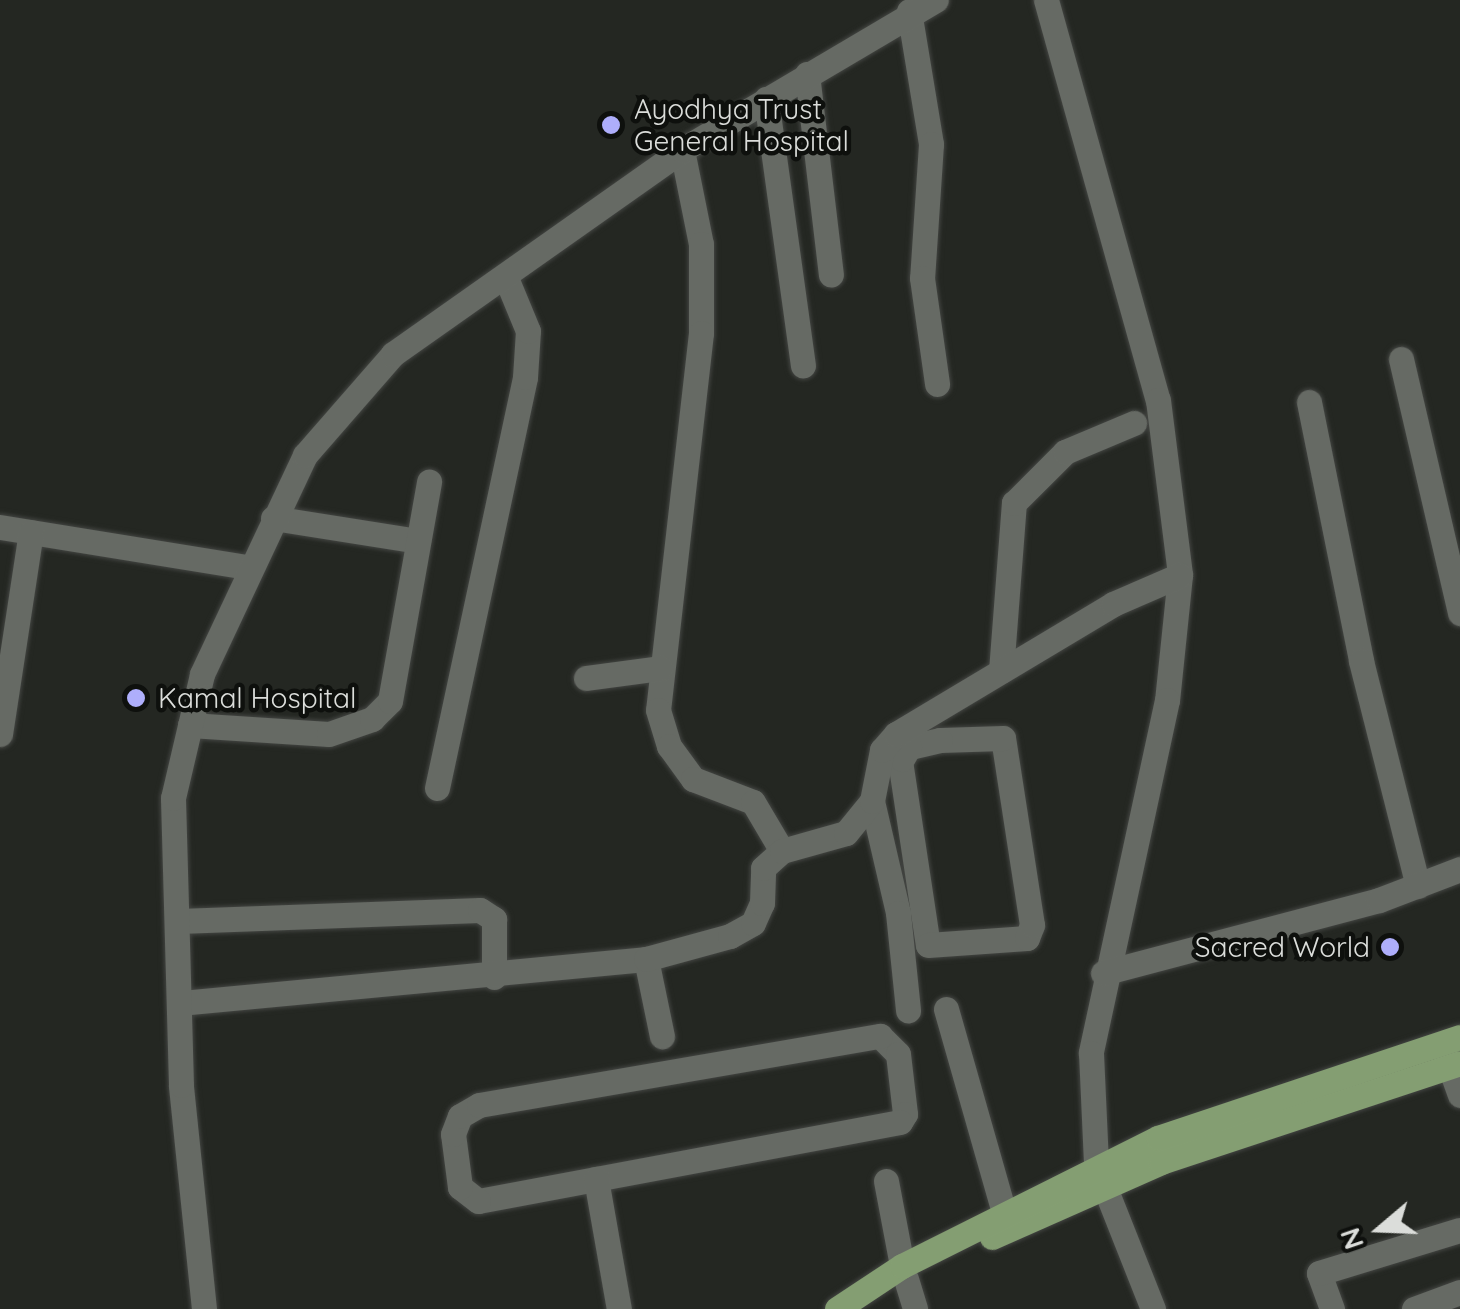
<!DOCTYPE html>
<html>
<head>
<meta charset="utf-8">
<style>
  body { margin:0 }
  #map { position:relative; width:1460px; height:1309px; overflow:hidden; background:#242722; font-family:Quicksand,sans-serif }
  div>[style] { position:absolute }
  .roads { filter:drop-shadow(0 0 2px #434542) drop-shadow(0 0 2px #434542) }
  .minor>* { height:25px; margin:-12.5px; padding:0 12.5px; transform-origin:12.5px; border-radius:12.5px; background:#666a64 }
  .major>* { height:25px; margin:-12.5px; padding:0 12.5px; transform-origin:12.5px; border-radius:12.5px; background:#849e72 }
  .dots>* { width:28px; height:28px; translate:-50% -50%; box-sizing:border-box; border:5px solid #0e100d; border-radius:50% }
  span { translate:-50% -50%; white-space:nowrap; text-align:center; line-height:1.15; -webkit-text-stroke:9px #0e100d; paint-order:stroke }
  .poi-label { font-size:28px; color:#dbddda }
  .left { translate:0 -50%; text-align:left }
  .right { translate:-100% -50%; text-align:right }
  .north { position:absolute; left:1330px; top:1179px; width:100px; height:100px; -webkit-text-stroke:8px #0e100d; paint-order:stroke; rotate:251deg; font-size:28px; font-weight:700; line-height:40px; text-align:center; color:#dbddda }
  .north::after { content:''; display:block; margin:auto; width:35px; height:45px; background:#dbddda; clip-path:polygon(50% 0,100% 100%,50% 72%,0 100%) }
</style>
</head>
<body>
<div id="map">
  <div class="roads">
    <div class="minor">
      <i style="left:1046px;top:0;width:415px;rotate:74.4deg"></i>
      <i style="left:1158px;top:400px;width:176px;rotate:82.8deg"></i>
      <i style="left:1180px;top:575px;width:126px;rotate:95.9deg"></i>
      <i style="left:1167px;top:700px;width:361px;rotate:102.2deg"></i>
      <i style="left:1091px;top:1053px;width:112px;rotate:87.4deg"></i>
      <i style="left:1096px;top:1165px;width:155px;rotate:68.4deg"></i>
      <i style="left:909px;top:11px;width:135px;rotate:80.6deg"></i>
      <i style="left:931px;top:144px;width:134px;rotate:93.8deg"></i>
      <i style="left:922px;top:278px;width:107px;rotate:81.9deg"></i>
      <i style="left:807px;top:74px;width:202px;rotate:83.2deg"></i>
      <i style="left:766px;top:99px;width:269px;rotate:82.1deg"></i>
      <i style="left:682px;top:150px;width:96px;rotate:78.6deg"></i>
      <i style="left:701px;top:244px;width:89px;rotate:90deg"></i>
      <i style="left:701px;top:333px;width:379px;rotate:96.5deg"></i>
      <i style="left:658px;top:710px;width:38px;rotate:73deg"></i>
      <i style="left:669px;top:746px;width:41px;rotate:54deg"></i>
      <i style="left:693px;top:779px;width:64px;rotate:21deg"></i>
      <i style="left:753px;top:802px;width:57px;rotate:59.4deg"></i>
      <i style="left:1401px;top:359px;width:261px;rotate:76.9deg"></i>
      <i style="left:1309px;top:402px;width:264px;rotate:78.6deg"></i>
      <i style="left:1361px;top:661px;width:232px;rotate:75.8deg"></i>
      <i style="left:273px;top:518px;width:147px;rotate:9deg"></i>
      <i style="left:0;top:527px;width:250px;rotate:9.2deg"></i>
      <i style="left:1001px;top:671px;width:169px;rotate:-85.6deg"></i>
      <i style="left:1014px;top:503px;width:72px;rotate:-45deg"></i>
      <i style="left:1065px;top:452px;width:75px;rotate:-22.8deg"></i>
      <i style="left:586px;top:678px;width:75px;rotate:-7.7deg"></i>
      <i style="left:190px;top:725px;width:139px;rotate:3.7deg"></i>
      <i style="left:329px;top:734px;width:46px;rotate:-19.2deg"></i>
      <i style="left:372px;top:719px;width:25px;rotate:-45deg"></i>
      <i style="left:390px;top:701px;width:223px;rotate:-79.9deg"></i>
      <i style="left:0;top:734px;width:204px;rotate:-81.3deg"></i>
      <i style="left:896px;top:734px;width:213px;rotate:81.4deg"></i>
      <i style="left:928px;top:945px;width:99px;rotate:-4deg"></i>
      <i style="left:1027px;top:938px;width:14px;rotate:-69deg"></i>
      <i style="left:1032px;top:925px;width:189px;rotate:-98.8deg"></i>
      <i style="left:1003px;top:738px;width:63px;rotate:178.2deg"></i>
      <i style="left:940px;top:740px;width:32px;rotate:167deg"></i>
      <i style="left:909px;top:747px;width:14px;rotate:120deg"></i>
      <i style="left:437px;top:788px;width:420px;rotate:-77.9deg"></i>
      <i style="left:525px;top:377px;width:46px;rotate:-86.3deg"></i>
      <i style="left:528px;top:331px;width:57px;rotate:-112.5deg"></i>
      <i style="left:872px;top:801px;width:115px;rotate:76.9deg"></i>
      <i style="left:898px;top:913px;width:98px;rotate:84.1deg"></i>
      <i style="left:179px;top:921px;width:301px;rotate:-2.1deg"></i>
      <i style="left:480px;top:910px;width:17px;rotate:33deg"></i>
      <i style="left:494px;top:919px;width:58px;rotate:90deg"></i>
      <i style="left:646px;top:959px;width:79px;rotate:78.3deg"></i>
      <i style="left:1103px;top:973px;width:285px;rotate:-14.8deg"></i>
      <i style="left:1379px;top:900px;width:87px;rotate:-20.9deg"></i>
      <i style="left:181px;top:1003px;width:467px;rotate:-5.4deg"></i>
      <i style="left:646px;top:959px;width:87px;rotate:-15.3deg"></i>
      <i style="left:730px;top:936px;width:26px;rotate:-29deg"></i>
      <i style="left:753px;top:923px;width:22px;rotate:-66deg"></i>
      <i style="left:762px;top:903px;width:35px;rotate:-88deg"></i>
      <i style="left:763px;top:868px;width:25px;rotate:-42deg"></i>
      <i style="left:782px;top:851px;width:66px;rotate:-15.7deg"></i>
      <i style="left:846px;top:833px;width:41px;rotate:-50.9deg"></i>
      <i style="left:872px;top:801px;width:52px;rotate:-78.9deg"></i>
      <i style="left:882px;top:750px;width:21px;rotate:-49deg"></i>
      <i style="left:896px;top:734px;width:253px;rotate:-30.9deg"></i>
      <i style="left:1113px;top:604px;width:73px;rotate:-23.4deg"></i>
      <i style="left:946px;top:1009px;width:211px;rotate:74.1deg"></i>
      <i style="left:880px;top:1036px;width:25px;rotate:45deg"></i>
      <i style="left:898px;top:1054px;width:60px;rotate:83.3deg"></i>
      <i style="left:905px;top:1114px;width:9px;rotate:122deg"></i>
      <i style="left:900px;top:1122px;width:429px;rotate:169.4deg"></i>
      <i style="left:478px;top:1201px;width:23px;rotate:-142deg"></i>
      <i style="left:460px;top:1187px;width:53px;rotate:-97.5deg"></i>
      <i style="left:453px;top:1134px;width:19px;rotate:-69deg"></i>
      <i style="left:460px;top:1116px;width:22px;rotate:-30deg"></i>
      <i style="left:479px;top:1105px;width:407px;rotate:-9.8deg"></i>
      <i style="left:1443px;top:1048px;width:50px;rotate:70.1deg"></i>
      <i style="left:596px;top:1179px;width:132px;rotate:80deg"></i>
      <i style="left:886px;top:1181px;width:86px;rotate:79.3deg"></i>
      <i style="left:906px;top:1279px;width:31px;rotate:73deg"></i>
      <i style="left:204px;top:1309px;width:225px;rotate:-95.9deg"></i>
      <i style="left:181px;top:1085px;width:287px;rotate:-91.6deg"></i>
      <i style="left:173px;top:798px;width:127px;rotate:-76.8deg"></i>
      <i style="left:202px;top:674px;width:242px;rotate:-64.8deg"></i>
      <i style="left:305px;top:455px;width:134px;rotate:-48.9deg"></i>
      <i style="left:393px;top:354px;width:354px;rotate:-35.2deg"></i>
      <i style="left:682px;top:150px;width:295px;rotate:-30.6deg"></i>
      <i style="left:1332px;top:1309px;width:38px;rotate:-110deg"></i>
      <i style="left:1319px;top:1273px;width:147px;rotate:-17deg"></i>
      <i style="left:1414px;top:1309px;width:49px;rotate:-20.3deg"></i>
    </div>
    <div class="major">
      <i style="left:992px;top:1237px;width:185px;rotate:-23.9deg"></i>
      <i style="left:1161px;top:1162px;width:315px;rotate:-18.3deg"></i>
      <i style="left:837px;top:1309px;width:78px;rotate:-33.5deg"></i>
      <i style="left:902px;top:1266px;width:286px;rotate:-26.6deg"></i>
      <i style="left:1158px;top:1138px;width:318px;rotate:-18.5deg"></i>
    </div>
  </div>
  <div class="dots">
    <i style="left:611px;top:125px;background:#aeaefb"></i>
    <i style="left:136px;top:698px;background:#aeaefb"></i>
    <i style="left:1390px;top:947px;background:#aeaefb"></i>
  </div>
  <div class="poi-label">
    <span class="left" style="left:634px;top:125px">Ayodhya Trust<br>General Hospital</span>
    <span class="left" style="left:158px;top:698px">Kamal Hospital</span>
    <span class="right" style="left:1370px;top:947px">Sacred World</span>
  </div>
  <div class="north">N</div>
</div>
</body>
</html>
